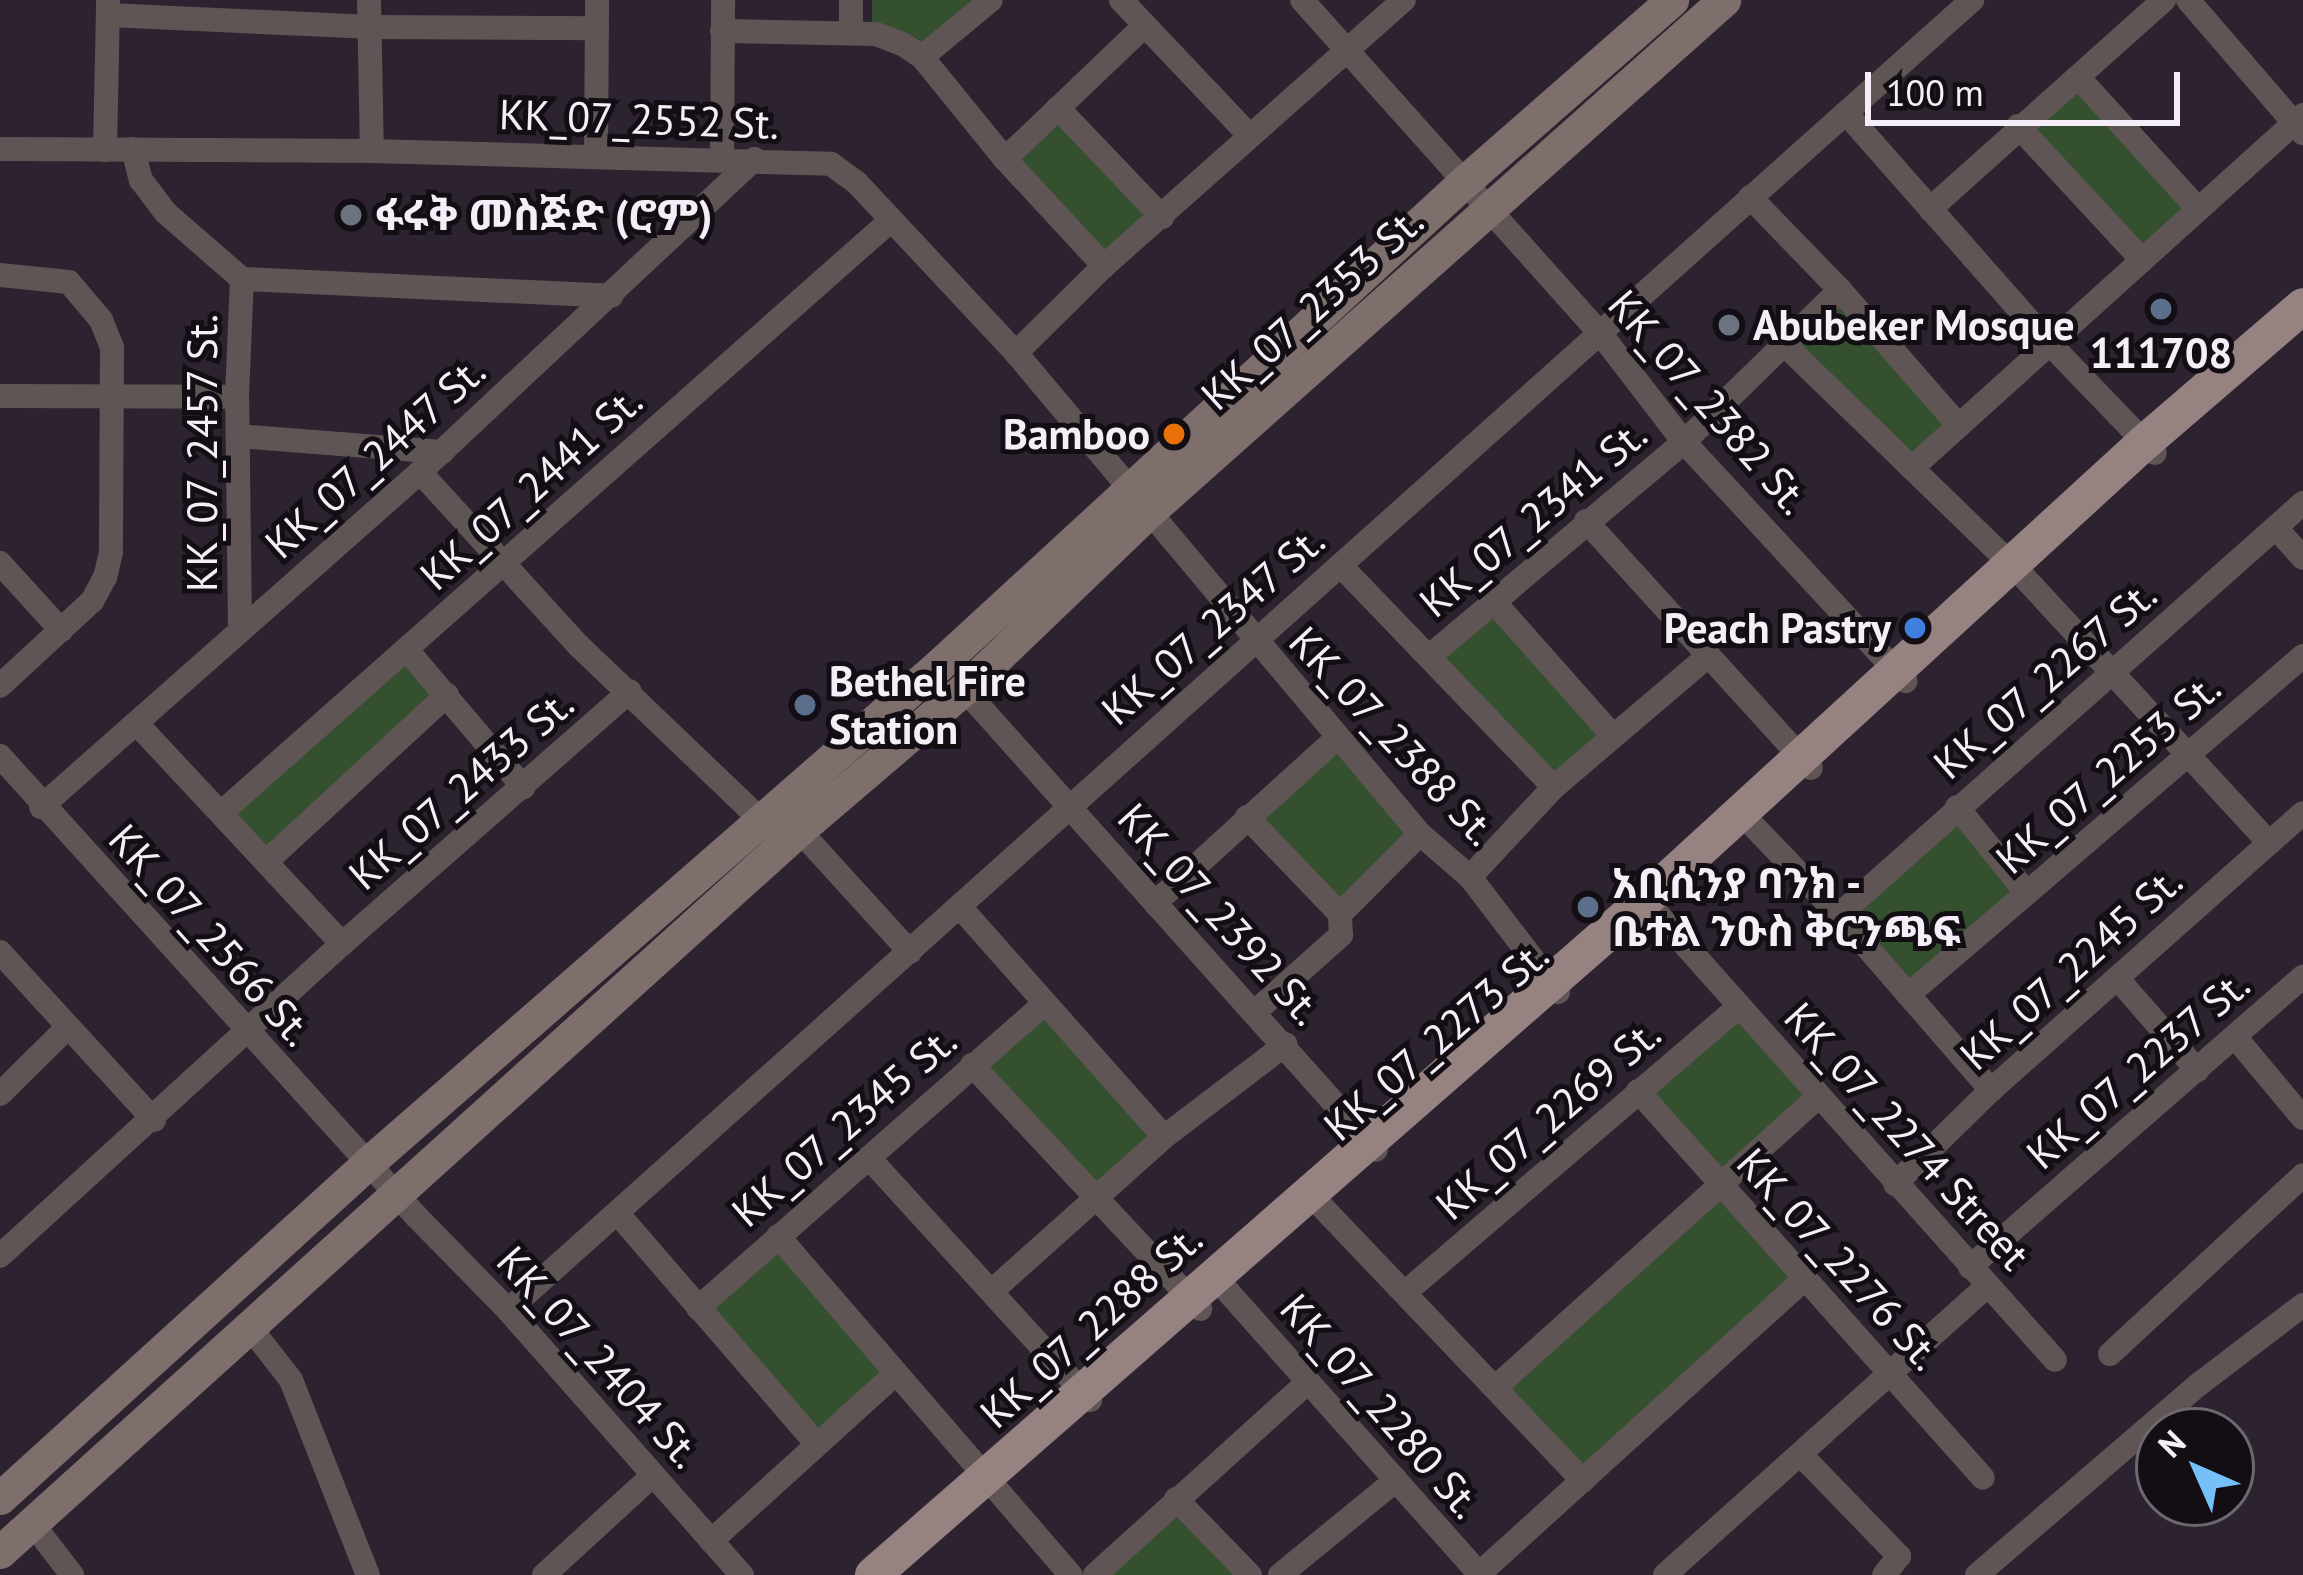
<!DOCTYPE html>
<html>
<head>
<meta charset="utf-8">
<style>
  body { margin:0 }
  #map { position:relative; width:2303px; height:1575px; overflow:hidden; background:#2c2230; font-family:"PT Sans","Noto Sans Ethiopic",sans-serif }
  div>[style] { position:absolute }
  .green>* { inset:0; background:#35502f; transform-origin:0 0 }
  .street>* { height:24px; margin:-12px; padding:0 12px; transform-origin:12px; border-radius:12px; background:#5f5554 }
  .secondary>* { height:33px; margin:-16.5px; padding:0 16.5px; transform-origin:16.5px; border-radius:16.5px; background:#7e6f6d }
  .primary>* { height:36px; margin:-18px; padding:0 18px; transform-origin:18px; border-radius:18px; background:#968280 }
  .dots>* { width:33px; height:33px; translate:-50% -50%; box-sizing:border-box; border:6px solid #120e14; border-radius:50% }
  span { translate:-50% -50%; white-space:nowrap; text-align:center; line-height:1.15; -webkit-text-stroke:10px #120e14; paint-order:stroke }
  .street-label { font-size:42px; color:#f5eef8 }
  .poi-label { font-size:42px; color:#f5eef8; font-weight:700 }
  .left { translate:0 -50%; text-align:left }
  .right { translate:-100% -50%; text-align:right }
  .north { position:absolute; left:2135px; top:1407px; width:120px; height:120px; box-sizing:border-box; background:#120e14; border:3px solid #6d686f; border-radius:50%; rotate:315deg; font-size:33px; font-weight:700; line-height:48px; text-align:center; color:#f5eef8 }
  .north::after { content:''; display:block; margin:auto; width:42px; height:54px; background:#75c0f6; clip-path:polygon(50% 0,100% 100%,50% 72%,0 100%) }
  .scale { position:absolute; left:1865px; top:72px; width:315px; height:54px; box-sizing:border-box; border:6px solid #f5eef8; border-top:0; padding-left:15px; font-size:36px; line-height:42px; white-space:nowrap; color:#f5eef8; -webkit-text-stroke:9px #120e14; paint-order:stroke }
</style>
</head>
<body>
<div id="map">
  <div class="green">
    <i style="clip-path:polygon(872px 0,1000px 0,938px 57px,910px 34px,872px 23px)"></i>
    <i style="left:2078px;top:77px;width:177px;height:77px;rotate:48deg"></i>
    <i style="left:1058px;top:108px;width:151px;height:74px;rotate:46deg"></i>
    <i style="clip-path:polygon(1840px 290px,1958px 425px,1912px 468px,1785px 345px)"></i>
    <i style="left:1495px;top:603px;width:178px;height:82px;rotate:48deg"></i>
    <i style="left:407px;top:650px;width:60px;height:246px;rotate:48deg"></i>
    <i style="left:1338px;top:737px;width:127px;height:121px;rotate:50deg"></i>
    <i style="left:1957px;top:807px;width:111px;height:160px;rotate:51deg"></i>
    <i style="left:1043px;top:1005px;width:179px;height:93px;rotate:47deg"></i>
    <i style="clip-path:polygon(1740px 1006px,1817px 1098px,1718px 1183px,1806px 1278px,1583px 1481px,1497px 1386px,1717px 1183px,1638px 1091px)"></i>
    <i style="left:778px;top:1236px;width:181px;height:108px;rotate:50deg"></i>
    <i style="clip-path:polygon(1176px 1499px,1250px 1575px,1095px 1575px)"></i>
  </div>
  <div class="street">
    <i style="left:369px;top:0;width:151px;rotate:88.9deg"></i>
    <i style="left:1121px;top:0;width:187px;rotate:46.5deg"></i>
    <i style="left:1302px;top:0;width:447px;rotate:48.2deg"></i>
    <i style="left:1600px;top:333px;width:138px;rotate:52.4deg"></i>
    <i style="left:1684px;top:442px;width:326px;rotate:47.2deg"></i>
    <i style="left:2188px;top:0;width:176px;rotate:49.2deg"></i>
    <i style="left:108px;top:15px;width:260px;rotate:2.6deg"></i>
    <i style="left:368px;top:27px;width:229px;rotate:0.3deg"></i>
    <i style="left:722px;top:31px;width:154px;rotate:1.1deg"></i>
    <i style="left:876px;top:34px;width:30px;rotate:21deg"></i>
    <i style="left:904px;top:45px;width:22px;rotate:34deg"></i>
    <i style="left:922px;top:57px;width:132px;rotate:50.9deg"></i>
    <i style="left:1005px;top:159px;width:146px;rotate:47.2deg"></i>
    <i style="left:851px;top:33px;width:33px;rotate:-90deg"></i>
    <i style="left:922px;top:57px;width:89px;rotate:-39.6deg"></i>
    <i style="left:2078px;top:77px;width:177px;rotate:47.7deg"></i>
    <i style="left:1058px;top:108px;width:151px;rotate:46.3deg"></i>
    <i style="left:1846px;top:113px;width:308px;rotate:48.6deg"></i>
    <i style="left:2050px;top:344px;width:151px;rotate:46.1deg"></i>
    <i style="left:2018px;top:126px;width:183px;rotate:47.2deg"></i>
    <i style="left:0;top:149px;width:372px;rotate:0.3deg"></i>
    <i style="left:372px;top:151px;width:459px;rotate:1.6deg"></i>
    <i style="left:831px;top:164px;width:32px;rotate:36deg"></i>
    <i style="left:857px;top:183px;width:233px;rotate:46.9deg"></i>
    <i style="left:1016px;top:353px;width:628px;rotate:49.97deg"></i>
    <i style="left:1420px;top:834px;width:66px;rotate:40.7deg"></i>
    <i style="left:1470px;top:877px;width:145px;rotate:52.6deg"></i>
    <i style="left:133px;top:149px;width:32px;rotate:76deg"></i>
    <i style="left:141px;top:180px;width:41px;rotate:52.9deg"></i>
    <i style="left:166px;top:213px;width:101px;rotate:41deg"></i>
    <i style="left:105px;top:150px;width:148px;rotate:-88.8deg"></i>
    <i style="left:596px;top:156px;width:156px;rotate:-89.6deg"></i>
    <i style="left:1005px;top:159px;width:192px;rotate:-43.7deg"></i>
    <i style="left:722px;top:160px;width:160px;rotate:-89.6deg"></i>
    <i style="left:1750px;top:197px;width:129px;rotate:45.9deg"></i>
    <i style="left:1840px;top:290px;width:179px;rotate:48.8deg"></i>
    <i style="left:1930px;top:209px;width:314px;rotate:-41.8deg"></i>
    <i style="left:0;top:275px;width:69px;rotate:5.8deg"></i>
    <i style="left:69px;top:282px;width:50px;rotate:49.9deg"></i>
    <i style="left:101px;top:320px;width:29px;rotate:68deg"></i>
    <i style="left:112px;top:347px;width:205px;rotate:90.3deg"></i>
    <i style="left:111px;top:552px;width:26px;rotate:103deg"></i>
    <i style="left:105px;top:577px;width:27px;rotate:118deg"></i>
    <i style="left:92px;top:601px;width:125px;rotate:137.3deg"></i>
    <i style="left:242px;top:279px;width:370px;rotate:2.6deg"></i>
    <i style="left:1785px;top:345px;width:332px;rotate:44.1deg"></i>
    <i style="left:2023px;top:576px;width:363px;rotate:47.3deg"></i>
    <i style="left:1016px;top:353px;width:124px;rotate:-44.7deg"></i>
    <i style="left:1104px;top:266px;width:401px;rotate:-41.6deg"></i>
    <i style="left:0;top:396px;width:237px;rotate:0.2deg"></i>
    <i style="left:238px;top:436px;width:205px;rotate:4.5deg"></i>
    <i style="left:1912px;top:468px;width:527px;rotate:-42.08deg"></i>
    <i style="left:420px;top:472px;width:236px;rotate:47.6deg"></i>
    <i style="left:579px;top:646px;width:250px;rotate:43.7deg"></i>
    <i style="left:1586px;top:521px;width:334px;rotate:47.7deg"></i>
    <i style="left:2276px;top:528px;width:40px;rotate:48deg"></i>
    <i style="left:0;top:563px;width:91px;rotate:47.7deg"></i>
    <i style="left:1341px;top:566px;width:307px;rotate:46.1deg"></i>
    <i style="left:1495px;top:603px;width:178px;rotate:48.4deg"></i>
    <i style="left:240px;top:629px;width:232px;rotate:-90.7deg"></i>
    <i style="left:237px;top:397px;width:118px;rotate:-87.6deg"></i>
    <i style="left:407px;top:650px;width:180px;rotate:49.7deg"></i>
    <i style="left:1431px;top:655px;width:331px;rotate:-40.1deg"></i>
    <i style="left:1684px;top:442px;width:218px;rotate:-44.3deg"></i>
    <i style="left:964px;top:689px;width:618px;rotate:48.21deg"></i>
    <i style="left:139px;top:726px;width:298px;rotate:47deg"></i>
    <i style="left:0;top:756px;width:620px;rotate:47.88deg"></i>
    <i style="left:416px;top:1216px;width:132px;rotate:45.6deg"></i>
    <i style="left:508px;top:1310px;width:354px;rotate:48.6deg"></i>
    <i style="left:41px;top:807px;width:506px;rotate:-41.47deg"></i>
    <i style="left:420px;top:472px;width:458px;rotate:-43.1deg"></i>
    <i style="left:1957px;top:807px;width:111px;rotate:50.9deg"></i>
    <i style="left:1739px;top:811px;width:144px;rotate:46.1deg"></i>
    <i style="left:1839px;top:915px;width:232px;rotate:49deg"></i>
    <i style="left:222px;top:812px;width:892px;rotate:-41.5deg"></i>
    <i style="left:1247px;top:817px;width:134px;rotate:46.2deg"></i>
    <i style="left:799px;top:830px;width:165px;rotate:47.7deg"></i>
    <i style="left:267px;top:861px;width:245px;rotate:-42.7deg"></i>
    <i style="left:1470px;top:877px;width:123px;rotate:-47deg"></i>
    <i style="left:1554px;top:787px;width:202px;rotate:-40.4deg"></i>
    <i style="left:1645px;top:900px;width:616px;rotate:48.29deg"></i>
    <i style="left:1155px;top:903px;width:247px;rotate:-42.2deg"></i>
    <i style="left:960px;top:907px;width:307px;rotate:48.4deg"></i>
    <i style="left:1340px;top:914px;width:113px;rotate:-45deg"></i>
    <i style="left:1839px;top:915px;width:621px;rotate:-41.6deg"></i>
    <i style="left:0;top:952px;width:228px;rotate:47.5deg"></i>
    <i style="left:2118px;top:979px;width:121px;rotate:49deg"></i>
    <i style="left:1908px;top:995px;width:521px;rotate:-40.64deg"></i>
    <i style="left:1257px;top:1010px;width:113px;rotate:-41.8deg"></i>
    <i style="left:1341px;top:935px;width:21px;rotate:-93deg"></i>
    <i style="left:2236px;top:1038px;width:104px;rotate:50.1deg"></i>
    <i style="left:972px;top:1065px;width:334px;rotate:46.9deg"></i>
    <i style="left:1638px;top:1091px;width:518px;rotate:48.28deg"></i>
    <i style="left:0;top:1094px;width:95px;rotate:-44.6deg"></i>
    <i style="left:869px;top:1158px;width:328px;rotate:47.6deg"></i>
    <i style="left:1895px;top:1184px;width:134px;rotate:-44.4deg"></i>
    <i style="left:1991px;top:1090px;width:417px;rotate:-41.6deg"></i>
    <i style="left:1307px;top:1191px;width:400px;rotate:46.4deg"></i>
    <i style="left:619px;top:1215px;width:303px;rotate:49.2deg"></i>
    <i style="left:778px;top:1236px;width:448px;rotate:49.2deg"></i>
    <i style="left:0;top:1256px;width:463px;rotate:-42.4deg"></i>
    <i style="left:342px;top:944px;width:383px;rotate:-41.3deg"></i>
    <i style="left:1970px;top:1267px;width:442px;rotate:-41.1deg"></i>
    <i style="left:1214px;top:1276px;width:400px;rotate:48.3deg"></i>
    <i style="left:993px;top:1290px;width:229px;rotate:-41.8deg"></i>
    <i style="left:1164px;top:1137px;width:153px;rotate:-37.3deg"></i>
    <i style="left:1407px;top:1291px;width:438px;rotate:-40.6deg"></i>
    <i style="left:698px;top:1308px;width:459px;rotate:-41.3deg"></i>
    <i style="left:508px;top:1310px;width:1965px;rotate:-41.82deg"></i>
    <i style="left:249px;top:1326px;width:68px;rotate:52.1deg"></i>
    <i style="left:291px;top:1380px;width:210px;rotate:68.5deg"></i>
    <i style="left:2110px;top:1354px;width:263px;rotate:-42.8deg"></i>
    <i style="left:1497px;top:1386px;width:431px;rotate:-42deg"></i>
    <i style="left:1801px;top:1455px;width:141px;rotate:45.9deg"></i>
    <i style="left:1899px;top:1556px;width:24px;rotate:128deg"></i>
    <i style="left:1176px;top:1499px;width:106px;rotate:45.8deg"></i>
    <i style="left:32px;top:1523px;width:66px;rotate:52.4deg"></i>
    <i style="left:711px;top:1541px;width:247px;rotate:-42.2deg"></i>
    <i style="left:544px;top:1575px;width:148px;rotate:-42.5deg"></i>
    <i style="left:1095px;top:1575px;width:286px;rotate:-42.2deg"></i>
    <i style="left:1280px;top:1575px;width:150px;rotate:-39.3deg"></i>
    <i style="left:1478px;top:1575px;width:442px;rotate:-42.2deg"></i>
    <i style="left:1665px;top:1575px;width:433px;rotate:-41.9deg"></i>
    <i style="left:1977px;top:1575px;width:291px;rotate:-40.7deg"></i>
    <i style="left:2198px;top:1385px;width:132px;rotate:-37.3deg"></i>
  </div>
  <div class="secondary">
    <i style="left:0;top:1498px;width:498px;rotate:-42.3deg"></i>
    <i style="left:368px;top:1163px;width:758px;rotate:-41.09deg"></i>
    <i style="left:939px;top:665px;width:712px;rotate:-42.61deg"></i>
    <i style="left:1463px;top:183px;width:278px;rotate:-41.2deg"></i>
    <i style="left:0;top:1552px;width:1077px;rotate:-42.1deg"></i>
    <i style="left:799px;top:830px;width:217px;rotate:-40.5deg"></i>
    <i style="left:964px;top:689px;width:260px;rotate:-43.8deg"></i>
    <i style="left:1152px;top:509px;width:766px;rotate:-41.66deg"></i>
  </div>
  <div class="primary">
    <i style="left:873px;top:1575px;width:1025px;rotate:-41.16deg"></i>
    <i style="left:1645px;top:900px;width:678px;rotate:-42.49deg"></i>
    <i style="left:2145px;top:442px;width:208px;rotate:-40.7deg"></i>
  </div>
  <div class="dots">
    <i style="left:351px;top:215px;background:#6b7280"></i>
    <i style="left:2161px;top:309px;background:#5c6f8a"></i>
    <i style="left:1729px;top:325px;background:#6b7280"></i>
    <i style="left:1174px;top:434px;background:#e8710a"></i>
    <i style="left:1915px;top:628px;background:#3f7fe0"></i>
    <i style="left:805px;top:705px;background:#5c6f8a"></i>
    <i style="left:1588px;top:907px;background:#5c6f8a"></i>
  </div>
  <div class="street-label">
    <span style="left:639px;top:119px;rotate:2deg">KK_07_2552 St.</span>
    <span style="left:1312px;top:308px;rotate:-42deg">KK_07_2353 St.</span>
    <span style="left:1709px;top:402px;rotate:49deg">KK_07_2382 St.</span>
    <span style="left:202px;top:453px;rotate:-90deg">KK_07_2457 St.</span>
    <span style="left:375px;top:457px;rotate:-42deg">KK_07_2447 St.</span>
    <span style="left:531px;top:488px;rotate:-42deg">KK_07_2441 St.</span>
    <span style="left:1533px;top:518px;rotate:-40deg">KK_07_2341 St.</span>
    <span style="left:1213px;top:625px;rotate:-41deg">KK_07_2347 St.</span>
    <span style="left:2045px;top:679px;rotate:-41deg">KK_07_2267 St.</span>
    <span style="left:1393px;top:736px;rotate:47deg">KK_07_2388 St.</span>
    <span style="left:2108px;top:773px;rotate:-41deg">KK_07_2253 St.</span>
    <span style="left:461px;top:789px;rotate:-41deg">KK_07_2433 St.</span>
    <span style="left:1220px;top:914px;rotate:48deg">KK_07_2392 St.</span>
    <span style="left:211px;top:935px;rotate:48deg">KK_07_2566 St.</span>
    <span style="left:2071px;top:968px;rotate:-42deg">KK_07_2245 St.</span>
    <span style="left:1436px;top:1040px;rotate:-41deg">KK_07_2273 St.</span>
    <span style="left:2138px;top:1069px;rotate:-41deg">KK_07_2237 St.</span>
    <span style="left:1548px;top:1119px;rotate:-41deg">KK_07_2269 St.</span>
    <span style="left:844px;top:1126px;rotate:-41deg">KK_07_2345 St.</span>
    <span style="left:1907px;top:1136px;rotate:48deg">KK_07_2274 Street</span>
    <span style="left:1839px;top:1259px;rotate:48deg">KK_07_2276 St.</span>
    <span style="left:1091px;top:1326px;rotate:-42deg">KK_07_2288 St.</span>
    <span style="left:599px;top:1357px;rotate:48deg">KK_07_2404 St.</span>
    <span style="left:1381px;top:1406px;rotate:49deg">KK_07_2280 St.</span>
  </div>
  <div class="poi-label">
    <span class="left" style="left:375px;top:215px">ፋሩቅ መስጅድ (ሮም)</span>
    <span class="left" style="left:1753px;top:325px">Abubeker Mosque</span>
    <span style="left:2161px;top:353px">111708</span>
    <span class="right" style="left:1150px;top:434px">Bamboo</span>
    <span class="right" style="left:1891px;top:628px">Peach Pastry</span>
    <span class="left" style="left:829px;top:705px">Bethel Fire<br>Station</span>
    <span class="left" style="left:1612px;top:907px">አቢሲንያ ባንክ -<br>ቤተል ንዑስ ቅርንጫፍ</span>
  </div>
  <div class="north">N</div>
  <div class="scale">100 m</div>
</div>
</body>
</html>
